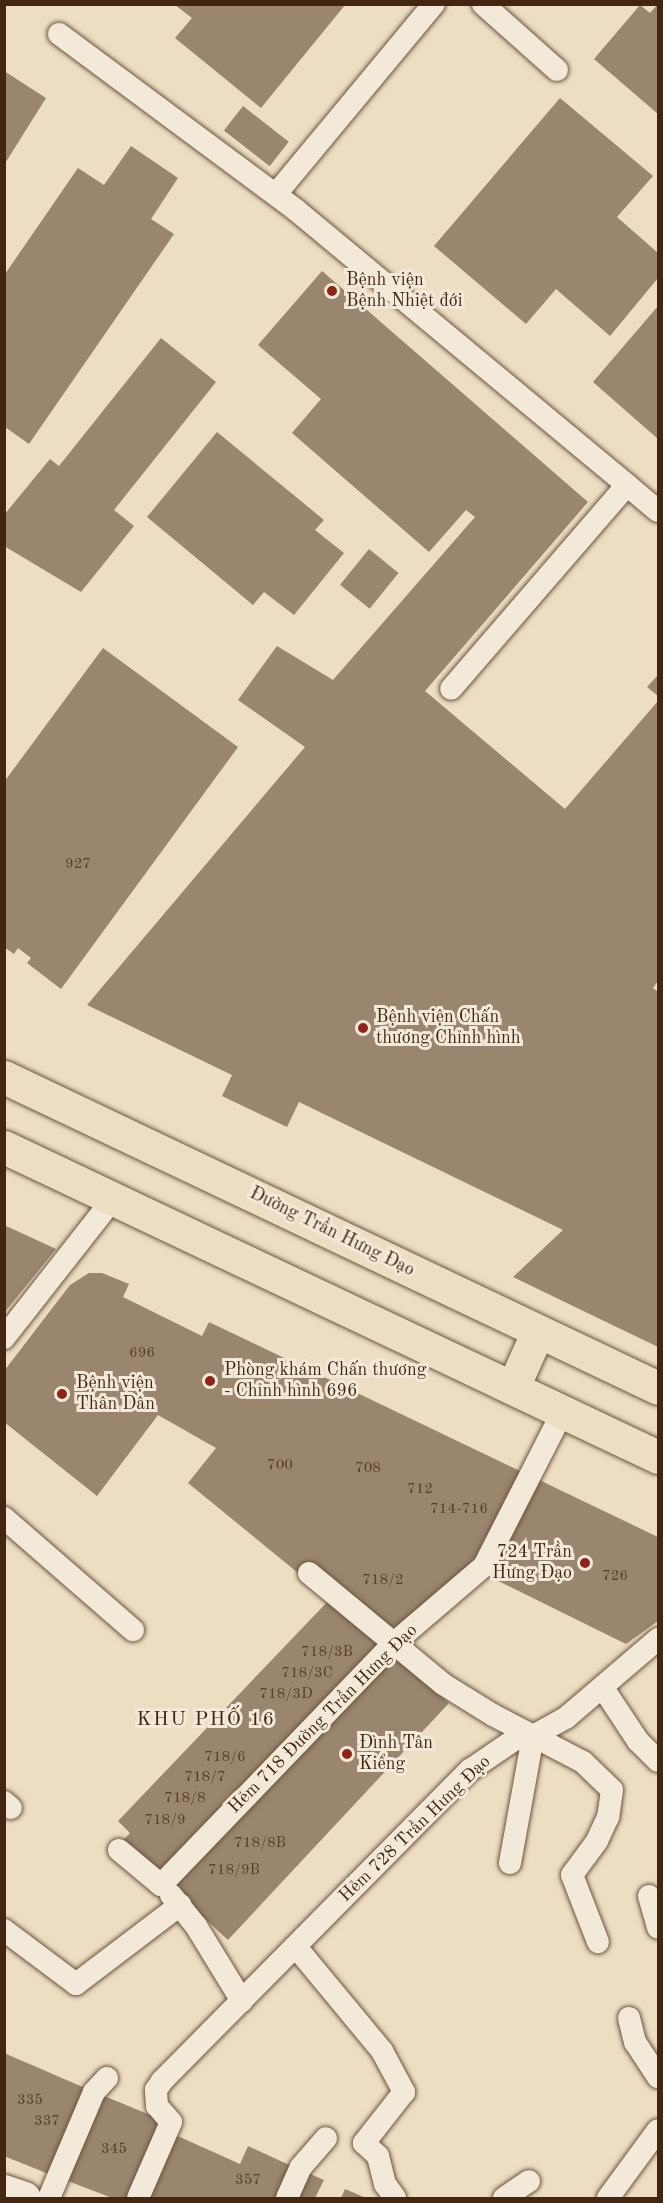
<!DOCTYPE html>
<html>
<head>
<meta charset="utf-8">
<style>
  body { margin:0 }
  #map { position:relative; width:663px; height:2203px; overflow:hidden; background:#ecddc3; font-family:"Old Standard TT",serif }
  div>[style] { position:absolute }
  .building>* { inset:0; background:#9a856e; transform-origin:0 0 }
  .roads { filter:drop-shadow(0 0 2px #6c543e) drop-shadow(0 0 2px #6c543e) }
  .lane>* { height:22px; margin:-11px; padding:0 11px; transform-origin:11px; border-radius:11px; background:#f3e9d8 }
  .street>* { height:33px; margin:-16.5px; padding:0 16.5px; transform-origin:16.5px; border-radius:16.5px; background:#f3e9d8 }
  .primary>* { height:33px; margin:-16.5px; padding:0 16.5px; transform-origin:16.5px; border-radius:16.5px; background:#ecddc3 }
  .dots>* { width:16px; height:16px; translate:-50% -50%; box-sizing:border-box; border:3px solid #f3e9d8; border-radius:50% }
  span { translate:-50% -50%; white-space:nowrap; text-align:center; line-height:1.15; -webkit-text-stroke:6px #f3e9d8; paint-order:stroke }
  .number-label { font-size:15px; color:#583e29 }
  .number-label span { -webkit-text-stroke-width:0 }
  .poi-label { font-size:18px; color:#422612 }
  .left { translate:0 -50%; text-align:left }
  .right { translate:-100% -50%; text-align:right }
  .street-label { font-size:18px; color:#422612 }
  .neighbourhood-label { font-size:20px; color:#422612; letter-spacing:1.5px }
  .frame { position:absolute; inset:0; border:6px solid #422612; pointer-events:none }
</style>
</head>
<body>
<div id="map">
  <div class="building">
    <i style="clip-path:polygon(658px 4px,658px 114px,594px 59px,640px 5px,650px 13px)"></i>
    <i style="clip-path:polygon(175px 5px,345px 5px,261px 108px,175px 38px,192px 18px)"></i>
    <i style="clip-path:polygon(4px 71px,46px 98px,4px 165px)"></i>
    <i style="clip-path:polygon(560px 98px,653px 176px,617px 217px,658px 253px,658px 278px,610px 336px,556px 289px,526px 324px,434px 246px)"></i>
    <i style="left:243px;top:106px;width:58px;height:31px;rotate:38deg"></i>
    <i style="clip-path:polygon(131px 146px,178px 178px,151px 219px,174px 234px,29px 444px,5px 427px,5px 274px,78px 168px,104px 185px)"></i>
    <i style="clip-path:polygon(322px 271px,588px 502px,425px 691px,565px 809px,658px 701px,658px 981px,653px 988px,658px 992px,658px 1347px,513px 1277px,563px 1230px,299px 1102px,287px 1127px,222px 1096px,232px 1075px,87px 1005px,305px 747px,238px 700px,277px 646px,333px 680px,475px 517px,466px 510px,429px 552px,292px 433px,321px 399px,258px 345px)"></i>
    <i style="clip-path:polygon(658px 306px,658px 439px,593px 382px)"></i>
    <i style="clip-path:polygon(161px 338px,216px 382px,114px 510px,134px 526px,81px 592px,4px 546px,4px 515px,50px 459px,59px 466px)"></i>
    <i style="clip-path:polygon(217px 432px,324px 520px,315px 530px,344px 553px,294px 615px,264px 592px,253px 605px,147px 517px)"></i>
    <i style="left:369px;top:549px;width:38px;height:46px;rotate:39deg"></i>
    <i style="clip-path:polygon(103px 648px,238px 747px,61px 989px,27px 963px,31px 958px,18px 948px,14px 954px,4px 947px,4px 782px)"></i>
    <i style="clip-path:polygon(658px 675px,658px 696px,647px 687px)"></i>
    <i style="clip-path:polygon(4px 1225px,56px 1249px,4px 1313px)"></i>
    <i style="clip-path:polygon(89px 1273px,102px 1273px,129px 1284px,123px 1297px,202px 1336px,209px 1322px,524px 1473px,486px 1552px,394px 1635px,303px 1577px,188px 1483px,216px 1448px,158px 1415px,97px 1496px,4px 1422px,4px 1371px,70px 1285px)"></i>
    <i style="clip-path:polygon(535px 1478px,658px 1537px,658px 1621px,626px 1644px,488px 1576px)"></i>
    <i style="clip-path:polygon(330px 1599px,385px 1644px,155px 1878px,120px 1843px,130px 1833px,118px 1821px)"></i>
    <i style="left:394px;top:1652px;width:75px;height:324px;rotate:43deg"></i>
    <i style="clip-path:polygon(4px 2053px,92px 2091px,56px 2177px,4px 2156px)"></i>
    <i style="clip-path:polygon(97px 2093px,167px 2122px,135px 2198px,112px 2198px,60px 2178px)"></i>
    <i style="clip-path:polygon(171px 2133px,240px 2164px,248px 2146px,298px 2169px,285px 2198px,142px 2198px)"></i>
    <i style="clip-path:polygon(301px 2170px,324px 2180px,315px 2198px,289px 2198px)"></i>
    <i style="clip-path:polygon(345px 2189px,366px 2198px,341px 2198px)"></i>
  </div>
  <div class="roads">
    <div class="lane">
      <i style="left:483px;top:4px;width:99px;rotate:41.7deg"></i>
      <i style="left:59px;top:34px;width:295px;rotate:36.6deg"></i>
      <i style="left:296px;top:210px;width:430px;rotate:39.7deg"></i>
      <i style="left:627px;top:485px;width:269px;rotate:130.8deg"></i>
      <i style="left:276px;top:194px;width:247px;rotate:-50.3deg"></i>
      <i style="left:627px;top:485px;width:40px;rotate:40deg"></i>
      <i style="left:4px;top:1338px;width:177px;rotate:-51.9deg"></i>
      <i style="left:4px;top:1518px;width:171px;rotate:41deg"></i>
      <i style="left:309px;top:1573px;width:174px;rotate:39.6deg"></i>
      <i style="left:443px;top:1684px;width:59px;rotate:31.8deg"></i>
      <i style="left:493px;top:1715px;width:102px;rotate:27.6deg"></i>
      <i style="left:583px;top:1762px;width:40px;rotate:44deg"></i>
      <i style="left:612px;top:1790px;width:27px;rotate:98deg"></i>
      <i style="left:608px;top:1817px;width:26px;rotate:115deg"></i>
      <i style="left:597px;top:1841px;width:42px;rotate:126.3deg"></i>
      <i style="left:572px;top:1875px;width:72px;rotate:68.8deg"></i>
      <i style="left:603px;top:1688px;width:64px;rotate:56.6deg"></i>
      <i style="left:638px;top:1741px;width:28px;rotate:45deg"></i>
      <i style="left:4px;top:1802px;width:9px;rotate:41deg"></i>
      <i style="left:119px;top:1850px;width:55px;rotate:39.8deg"></i>
      <i style="left:161px;top:1885px;width:335px;rotate:-46.1deg"></i>
      <i style="left:393px;top:1644px;width:120px;rotate:-40.6deg"></i>
      <i style="left:484px;top:1566px;width:174px;rotate:-63deg"></i>
      <i style="left:510px;top:1863px;width:129px;rotate:-79.7deg"></i>
      <i style="left:171px;top:1895px;width:40px;rotate:51deg"></i>
      <i style="left:196px;top:1926px;width:88px;rotate:58.5deg"></i>
      <i style="left:649px;top:1896px;width:33px;rotate:74deg"></i>
      <i style="left:4px;top:1930px;width:90px;rotate:36.9deg"></i>
      <i style="left:76px;top:1984px;width:131px;rotate:-37.2deg"></i>
      <i style="left:296px;top:1947px;width:135px;rotate:50.4deg"></i>
      <i style="left:382px;top:2051px;width:47px;rotate:61.8deg"></i>
      <i style="left:404px;top:2092px;width:65px;rotate:128.1deg"></i>
      <i style="left:364px;top:2143px;width:19px;rotate:43deg"></i>
      <i style="left:378px;top:2156px;width:29px;rotate:76deg"></i>
      <i style="left:385px;top:2184px;width:17px;rotate:54deg"></i>
      <i style="left:629px;top:2018px;width:25px;rotate:76deg"></i>
      <i style="left:635px;top:2042px;width:42px;rotate:56.7deg"></i>
      <i style="left:49px;top:2198px;width:115px;rotate:-67deg"></i>
      <i style="left:94px;top:2092px;width:19px;rotate:-47deg"></i>
      <i style="left:138px;top:2198px;width:83px;rotate:-66.5deg"></i>
      <i style="left:171px;top:2122px;width:21px;rotate:-131deg"></i>
      <i style="left:157px;top:2106px;width:16px;rotate:-94deg"></i>
      <i style="left:156px;top:2090px;width:11px;rotate:-56deg"></i>
      <i style="left:162px;top:2081px;width:438px;rotate:-45.3deg"></i>
      <i style="left:470px;top:1770px;width:53px;rotate:-34.3deg"></i>
      <i style="left:514px;top:1740px;width:19px;rotate:-12deg"></i>
      <i style="left:533px;top:1736px;width:39px;rotate:-29deg"></i>
      <i style="left:567px;top:1717px;width:120px;rotate:-40.6deg"></i>
      <i style="left:287px;top:2198px;width:34px;rotate:-66deg"></i>
      <i style="left:301px;top:2167px;width:38px;rotate:-49deg"></i>
      <i style="left:504px;top:2198px;width:30px;rotate:-34deg"></i>
      <i style="left:608px;top:2198px;width:84px;rotate:-53.7deg"></i>
    </div>
    <div class="street">
      <i style="left:4px;top:2191px;width:21px;rotate:19deg"></i>
    </div>
    <div class="primary">
      <i style="left:4px;top:1077px;width:724px;rotate:25.43deg"></i>
      <i style="left:4px;top:1147px;width:724px;rotate:25.36deg"></i>
      <i style="left:513px;top:1387px;width:61px;rotate:-65.9deg"></i>
    </div>
  </div>
  <div class="dots">
    <i style="left:332px;top:291px;background:#8f2418"></i>
    <i style="left:363px;top:1028px;background:#8f2418"></i>
    <i style="left:210px;top:1381px;background:#8f2418"></i>
    <i style="left:62px;top:1394px;background:#8f2418"></i>
    <i style="left:585px;top:1563px;background:#8f2418"></i>
    <i style="left:347px;top:1754px;background:#8f2418"></i>
  </div>
  <div class="number-label">
    <span style="left:78px;top:865px">927</span>
    <span style="left:142px;top:1354px">696</span>
    <span style="left:280px;top:1466px">700</span>
    <span style="left:368px;top:1469px">708</span>
    <span style="left:420px;top:1490px">712</span>
    <span style="left:459px;top:1510px">714-716</span>
    <span style="left:615px;top:1577px">726</span>
    <span style="left:383px;top:1581px">718/2</span>
    <span style="left:327px;top:1653px">718/3B</span>
    <span style="left:307px;top:1674px">718/3C</span>
    <span style="left:286px;top:1695px">718/3D</span>
    <span style="left:225px;top:1758px">718/6</span>
    <span style="left:205px;top:1778px">718/7</span>
    <span style="left:185px;top:1799px">718/8</span>
    <span style="left:165px;top:1821px">718/9</span>
    <span style="left:260px;top:1844px">718/8B</span>
    <span style="left:234px;top:1871px">718/9B</span>
    <span style="left:30px;top:2101px">335</span>
    <span style="left:47px;top:2122px">337</span>
    <span style="left:114px;top:2150px">345</span>
    <span style="left:248px;top:2181px">357</span>
  </div>
  <div class="poi-label">
    <span class="left" style="left:346px;top:291px">Bệnh viện<br>Bệnh Nhiệt đới</span>
    <span class="left" style="left:376px;top:1028px">Bệnh viện Chấn<br>thương Chỉnh hình</span>
    <span class="left" style="left:224px;top:1381px">Phòng khám Chấn thương<br>- Chỉnh hình 696</span>
    <span class="left" style="left:76px;top:1394px">Bệnh viện<br>Thân Dân</span>
    <span class="right" style="left:572px;top:1563px">724 Trần<br>Hưng Đạo</span>
    <span class="left" style="left:359px;top:1754px">Đình Tân<br>Kiểng</span>
  </div>
  <div class="street-label">
    <span style="left:332px;top:1232px;rotate:26deg">Đường Trần Hưng Đạo</span>
    <span style="left:323px;top:1719px;rotate:-45deg">Hẻm 718 Đường Trần Hưng Đạo</span>
    <span style="left:415px;top:1829px;rotate:-44deg">Hẻm 728 Trần Hưng Đạo</span>
  </div>
  <div class="neighbourhood-label">
    <span style="left:206px;top:1720px">KHU PHỐ 16</span>
  </div>
  <div class="frame"></div>
</div>
</body>
</html>
